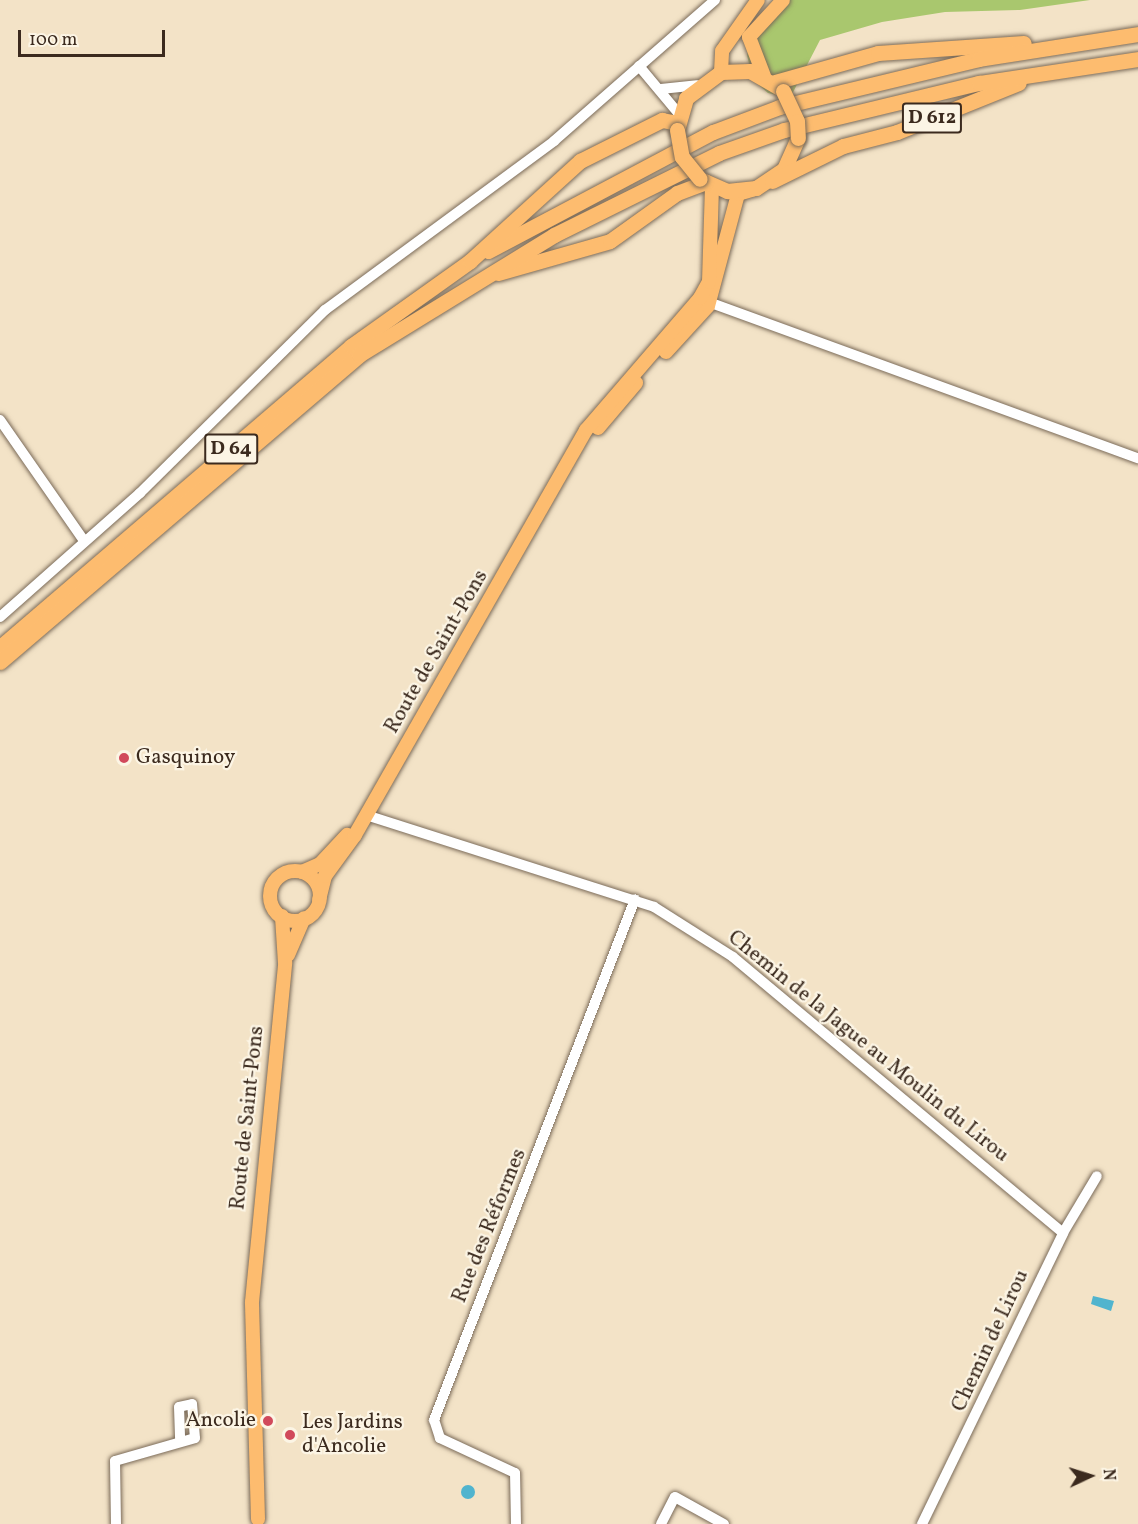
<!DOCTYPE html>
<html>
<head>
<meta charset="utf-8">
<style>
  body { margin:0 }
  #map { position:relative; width:1138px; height:1524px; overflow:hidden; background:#f3e3c7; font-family:Vollkorn,serif }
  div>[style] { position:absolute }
  .green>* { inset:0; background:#a9c76e }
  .water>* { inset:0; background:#50b4ce }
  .round { border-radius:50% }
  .roads { filter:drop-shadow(0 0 2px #7b6b59) drop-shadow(0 0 2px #7b6b59) }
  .minor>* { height:10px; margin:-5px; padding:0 5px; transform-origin:5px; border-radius:5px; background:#fff }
  .major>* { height:14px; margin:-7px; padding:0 7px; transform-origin:7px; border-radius:7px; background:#fdbc6f }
  .major>.ring { margin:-7px; padding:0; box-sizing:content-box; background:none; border:14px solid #fdbc6f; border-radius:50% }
  .highway>* { height:15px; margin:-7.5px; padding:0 7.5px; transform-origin:7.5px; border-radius:7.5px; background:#fdbc6f }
  .bridges { filter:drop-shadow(0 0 2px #7b6b59) drop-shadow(0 0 2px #7b6b59) }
  .highway-bridge>* { height:15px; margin:-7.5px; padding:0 7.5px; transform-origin:7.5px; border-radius:7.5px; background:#fdbc6f }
  .dots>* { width:16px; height:16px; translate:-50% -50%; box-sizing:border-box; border:3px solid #fcf5e5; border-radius:50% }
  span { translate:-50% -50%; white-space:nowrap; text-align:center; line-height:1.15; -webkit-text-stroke:4.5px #fcf5e5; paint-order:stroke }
  .shield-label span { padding:2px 4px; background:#fcf5e5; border:2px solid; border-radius:4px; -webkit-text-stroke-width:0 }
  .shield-label { font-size:20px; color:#3b2a1e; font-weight:700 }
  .street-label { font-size:21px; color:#3b2a1e }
  .poi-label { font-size:21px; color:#3b2a1e }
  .left { translate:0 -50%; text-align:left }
  .right { translate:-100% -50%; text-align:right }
  .north { position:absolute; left:1060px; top:1446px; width:60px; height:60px; -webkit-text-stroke:4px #fcf5e5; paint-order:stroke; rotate:86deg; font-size:16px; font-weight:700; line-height:24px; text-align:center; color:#3b2a1e }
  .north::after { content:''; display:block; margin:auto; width:21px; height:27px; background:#3b2a1e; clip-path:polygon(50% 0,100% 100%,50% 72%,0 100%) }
  .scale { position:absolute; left:18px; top:30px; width:147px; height:27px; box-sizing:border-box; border:3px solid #3b2a1e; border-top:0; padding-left:8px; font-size:18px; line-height:21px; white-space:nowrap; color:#3b2a1e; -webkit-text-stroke:4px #fcf5e5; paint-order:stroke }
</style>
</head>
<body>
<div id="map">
  <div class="green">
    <i style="clip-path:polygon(787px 0,1090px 0,1020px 10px,945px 12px,882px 22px,820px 40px,790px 98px,768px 93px,753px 80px,747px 55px,754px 37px)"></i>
  </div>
  <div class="water">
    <i style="clip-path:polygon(1093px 1296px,1114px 1301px,1111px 1311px,1091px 1304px)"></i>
    <i class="round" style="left:461px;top:1485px;width:14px;height:14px"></i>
  </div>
  <div class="roads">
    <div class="minor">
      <i style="left:639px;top:66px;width:62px;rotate:50.2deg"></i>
      <i style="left:661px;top:89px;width:36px;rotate:-6deg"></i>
      <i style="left:703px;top:300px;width:463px;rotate:20deg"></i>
      <i style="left:0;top:420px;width:147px;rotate:55.2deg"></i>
      <i style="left:0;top:617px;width:187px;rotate:-41.5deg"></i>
      <i style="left:140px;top:493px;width:260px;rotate:-44.7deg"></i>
      <i style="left:325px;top:310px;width:285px;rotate:-36.4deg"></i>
      <i style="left:554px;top:141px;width:214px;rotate:-41.2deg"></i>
      <i style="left:366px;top:815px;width:302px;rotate:17.7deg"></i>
      <i style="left:654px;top:907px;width:93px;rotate:32.3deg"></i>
      <i style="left:733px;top:957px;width:430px;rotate:39.9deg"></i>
      <i style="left:116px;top:1524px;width:63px;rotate:-90.9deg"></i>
      <i style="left:115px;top:1461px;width:83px;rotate:-16deg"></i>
      <i style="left:195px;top:1438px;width:34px;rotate:-95deg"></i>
      <i style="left:192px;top:1404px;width:13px;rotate:167deg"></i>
      <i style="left:179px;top:1407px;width:33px;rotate:88deg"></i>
      <i style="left:516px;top:1524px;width:51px;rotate:-91.1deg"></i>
      <i style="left:515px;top:1473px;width:83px;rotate:-155deg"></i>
      <i style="left:440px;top:1438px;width:19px;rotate:-108deg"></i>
      <i style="left:434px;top:1420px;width:558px;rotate:-68.9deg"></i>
      <i style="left:661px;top:1524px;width:30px;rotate:-63deg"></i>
      <i style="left:675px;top:1497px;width:56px;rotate:28.9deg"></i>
      <i style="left:922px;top:1524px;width:323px;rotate:-64.1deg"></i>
      <i style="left:1063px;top:1233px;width:66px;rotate:-59.2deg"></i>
    </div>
    <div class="major">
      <i style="left:721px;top:72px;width:21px;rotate:-87deg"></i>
      <i style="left:722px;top:51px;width:62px;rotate:-54.8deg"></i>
      <i style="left:764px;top:76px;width:42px;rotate:-111deg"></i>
      <i style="left:749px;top:37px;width:50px;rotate:-47.4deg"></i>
      <i style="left:666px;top:352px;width:62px;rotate:-47.6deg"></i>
      <i style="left:708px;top:306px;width:116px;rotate:-75deg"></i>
      <i style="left:738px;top:194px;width:15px;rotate:-16deg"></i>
      <i style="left:598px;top:428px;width:59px;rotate:-49.8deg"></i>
      <i class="ring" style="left:270px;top:871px;width:36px;height:36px"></i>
      <i style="left:302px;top:872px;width:20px;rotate:-24deg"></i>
      <i style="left:320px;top:864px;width:40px;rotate:-47deg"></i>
      <i style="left:319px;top:900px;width:25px;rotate:-76deg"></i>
      <i style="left:325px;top:876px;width:51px;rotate:-53.8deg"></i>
      <i style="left:355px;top:835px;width:466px;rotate:-60.3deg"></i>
      <i style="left:586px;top:430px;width:174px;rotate:-49.2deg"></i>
      <i style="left:700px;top:298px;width:18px;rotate:-61deg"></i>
      <i style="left:709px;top:282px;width:96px;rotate:-88.2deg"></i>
      <i style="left:288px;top:955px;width:40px;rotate:-66.6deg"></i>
      <i style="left:258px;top:1519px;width:217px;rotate:-91.6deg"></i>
      <i style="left:252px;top:1302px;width:341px;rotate:-84.4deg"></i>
      <i style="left:285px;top:963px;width:47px;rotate:-93.7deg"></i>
    </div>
    <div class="highway">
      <i style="left:775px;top:82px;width:107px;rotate:-15.7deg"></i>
      <i style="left:878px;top:53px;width:146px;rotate:-3.9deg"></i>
      <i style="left:677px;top:130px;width:33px;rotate:-74deg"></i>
      <i style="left:686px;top:98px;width:44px;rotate:-36.6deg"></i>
      <i style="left:721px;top:72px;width:29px;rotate:-2deg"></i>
      <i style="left:750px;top:71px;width:36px;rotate:30deg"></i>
      <i style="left:700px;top:179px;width:30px;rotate:24deg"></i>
      <i style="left:727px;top:191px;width:29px;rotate:-6deg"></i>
      <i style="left:756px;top:188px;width:34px;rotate:-34deg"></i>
      <i style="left:784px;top:169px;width:34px;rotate:-66deg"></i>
      <i style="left:772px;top:181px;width:79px;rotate:-26.2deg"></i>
      <i style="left:843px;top:146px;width:56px;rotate:-14.5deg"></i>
      <i style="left:897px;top:132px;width:131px;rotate:-21.9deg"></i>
      <i style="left:488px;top:251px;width:255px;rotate:-27.9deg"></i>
      <i style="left:713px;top:132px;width:71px;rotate:-20.7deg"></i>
      <i style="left:779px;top:107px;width:206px;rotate:-13.5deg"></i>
      <i style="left:979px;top:59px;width:161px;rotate:-8.9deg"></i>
      <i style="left:498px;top:273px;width:116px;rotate:-15.9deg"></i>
      <i style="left:610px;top:241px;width:82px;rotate:-35.6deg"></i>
      <i style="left:677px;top:193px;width:31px;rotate:-21deg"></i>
      <i style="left:0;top:647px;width:462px;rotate:-40.6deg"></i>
      <i style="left:351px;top:346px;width:146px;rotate:-35.5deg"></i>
      <i style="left:470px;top:261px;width:149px;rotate:-42.3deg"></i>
      <i style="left:580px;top:161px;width:92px;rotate:-26.6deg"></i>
      <i style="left:662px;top:120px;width:15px;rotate:11deg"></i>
      <i style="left:0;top:662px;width:472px;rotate:-40.5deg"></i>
      <i style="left:359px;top:355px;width:229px;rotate:-31.6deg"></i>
      <i style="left:554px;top:235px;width:184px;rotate:-26.4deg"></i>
      <i style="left:719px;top:153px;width:69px;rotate:-19.5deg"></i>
      <i style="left:784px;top:130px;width:201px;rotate:-13.6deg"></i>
      <i style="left:979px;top:83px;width:161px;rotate:-8.6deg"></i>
    </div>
  </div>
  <div class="bridges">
    <div class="highway-bridge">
      <i style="left:783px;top:91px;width:33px;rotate:65deg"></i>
      <i style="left:797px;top:121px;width:17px;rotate:87deg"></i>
      <i style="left:677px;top:130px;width:27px;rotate:80deg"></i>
      <i style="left:682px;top:157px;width:28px;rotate:51deg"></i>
    </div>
  </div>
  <div class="dots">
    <i style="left:124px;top:758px;background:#d1495b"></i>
    <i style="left:268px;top:1421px;background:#d1495b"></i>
    <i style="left:290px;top:1435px;background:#d1495b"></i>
  </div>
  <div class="shield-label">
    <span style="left:932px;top:118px">D 612</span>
    <span style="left:231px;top:449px">D 64</span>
  </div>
  <div class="street-label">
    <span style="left:437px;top:652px;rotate:-60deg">Route de Saint-Pons</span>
    <span style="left:868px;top:1047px;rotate:39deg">Chemin de la Jague au Moulin du Lirou</span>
    <span style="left:248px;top:1118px;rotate:-84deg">Route de Saint-Pons</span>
    <span style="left:490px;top:1226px;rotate:-68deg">Rue des Réformes</span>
    <span style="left:991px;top:1341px;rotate:-65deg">Chemin de Lirou</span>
  </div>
  <div class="poi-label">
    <span class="left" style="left:136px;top:758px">Gasquinoy</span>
    <span class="right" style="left:256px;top:1421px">Ancolie</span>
    <span class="left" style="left:302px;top:1435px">Les Jardins<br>d'Ancolie</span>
  </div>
  <div class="north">N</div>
  <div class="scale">100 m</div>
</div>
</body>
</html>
